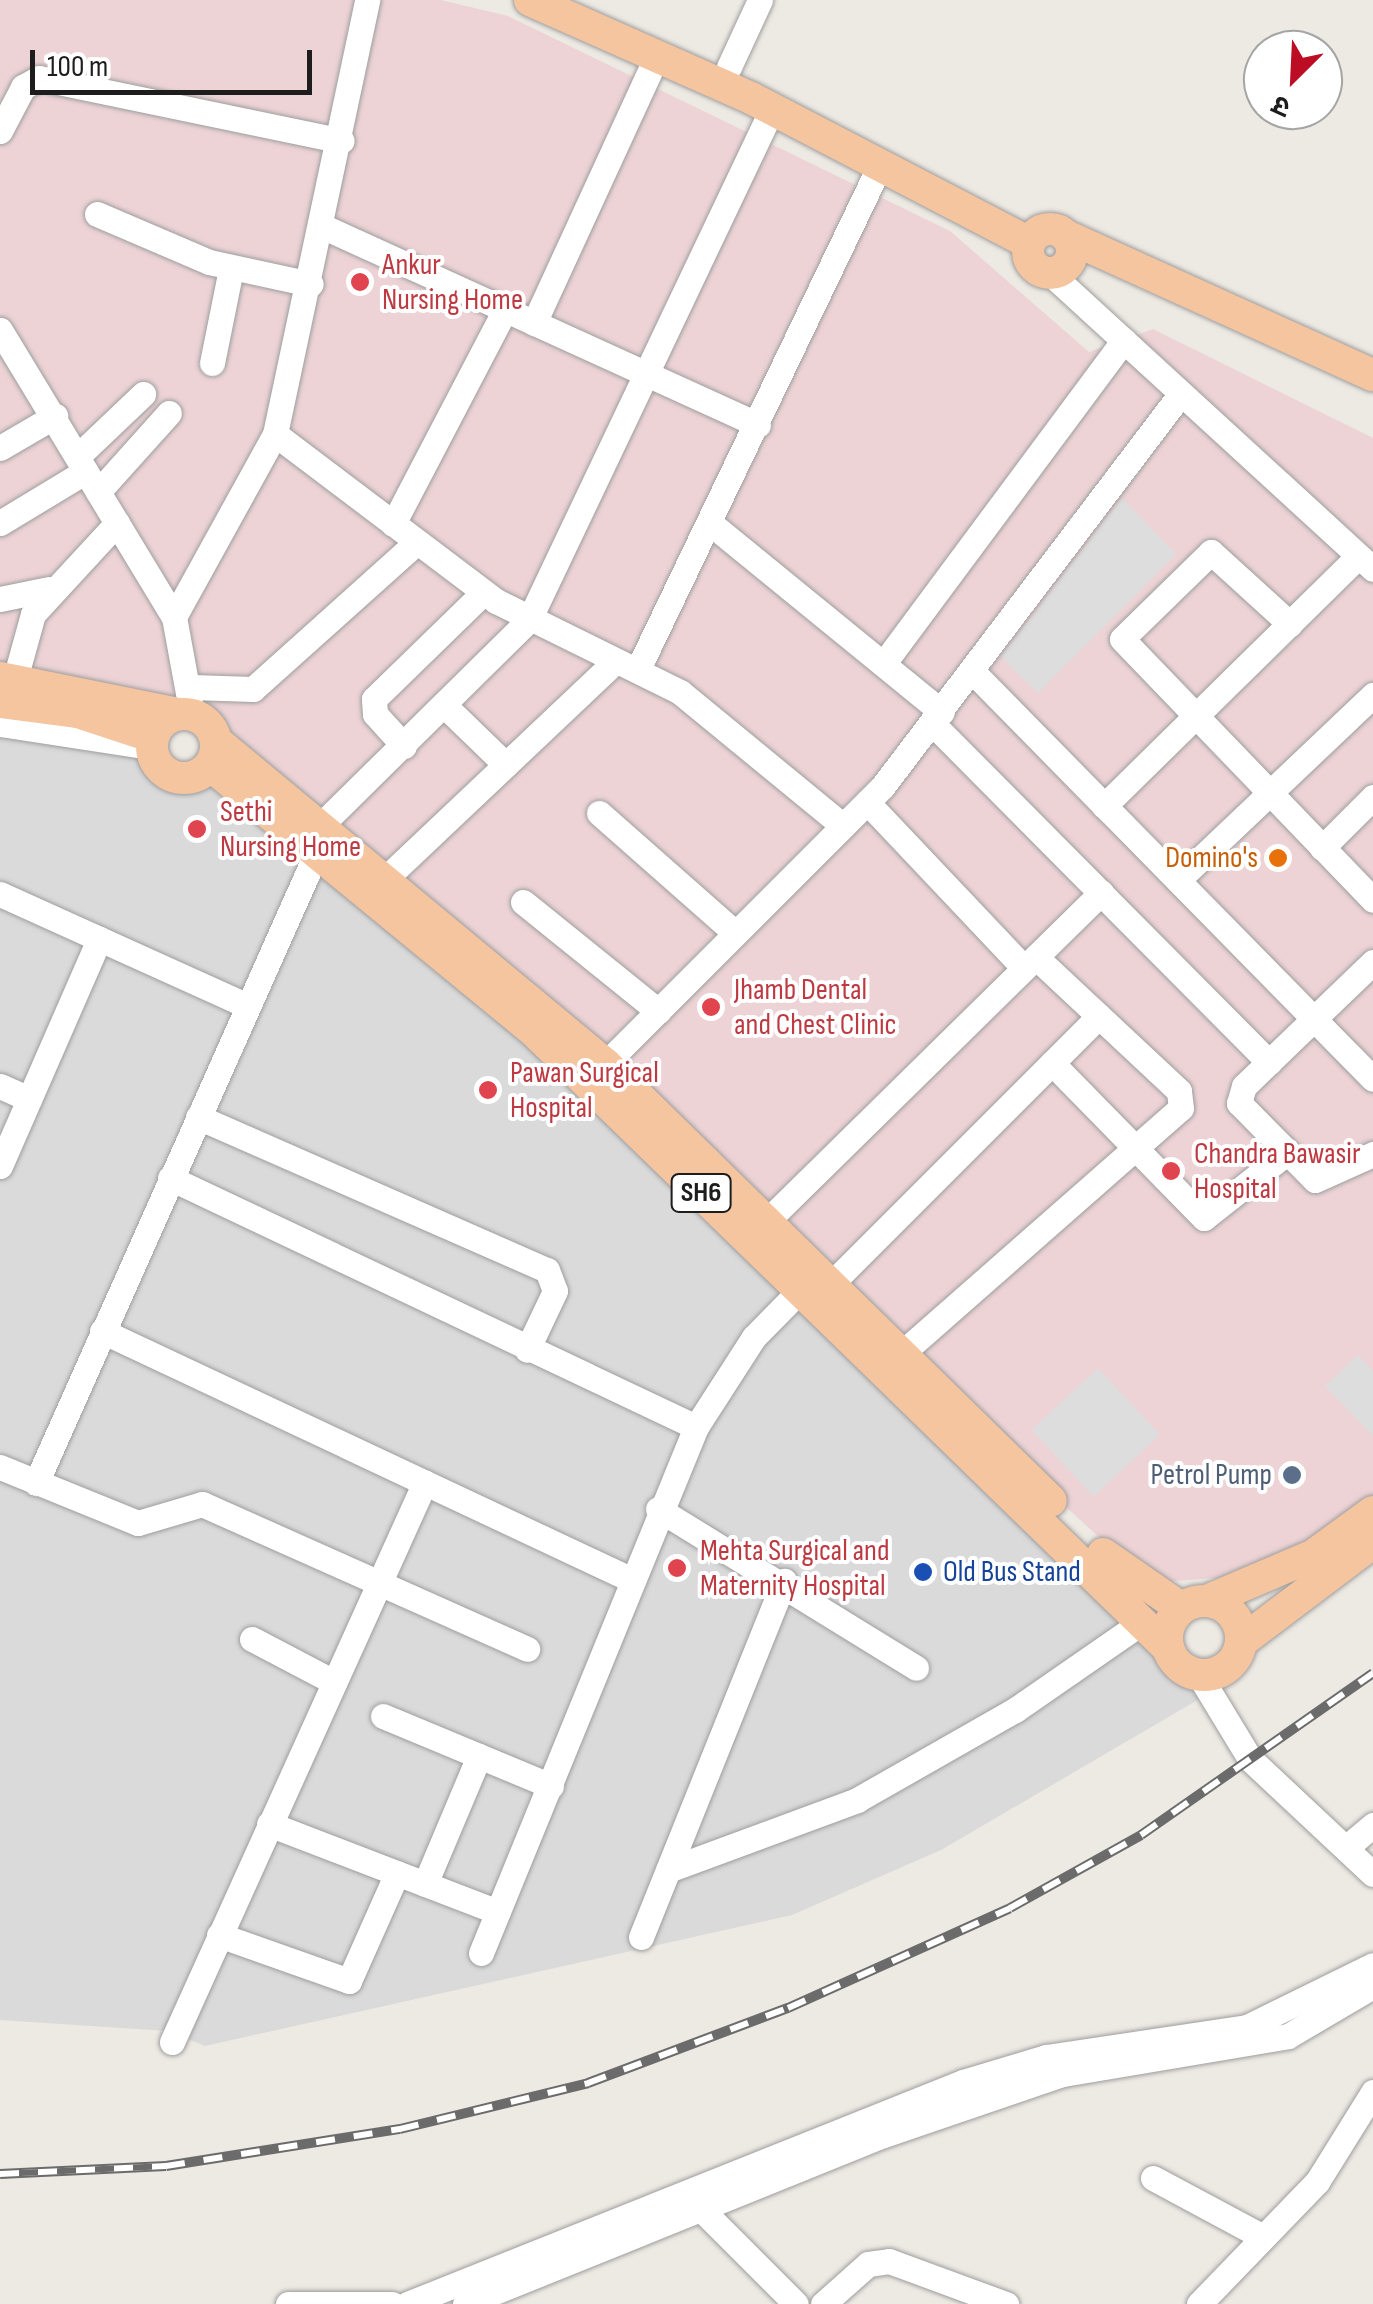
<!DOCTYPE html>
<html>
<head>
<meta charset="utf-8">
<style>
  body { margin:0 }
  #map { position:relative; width:1373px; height:2304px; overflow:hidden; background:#ede9e3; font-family:"Sofia Sans Condensed","Noto Sans Devanagari",sans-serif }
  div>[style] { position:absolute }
  .residential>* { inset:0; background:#dbdada }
  .commercial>* { inset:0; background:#edd3d6 }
  .parking>* { inset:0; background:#ddd; transform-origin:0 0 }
  .roads { filter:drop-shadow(0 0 2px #9e9e9e) drop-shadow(0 0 2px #9e9e9e) }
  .minor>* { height:25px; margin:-12.5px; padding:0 12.5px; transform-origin:12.5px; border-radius:12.5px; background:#fff }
  .major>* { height:32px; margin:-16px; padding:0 16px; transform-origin:16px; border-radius:16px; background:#f5c5a0 }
  .major>.ring { margin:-16px; padding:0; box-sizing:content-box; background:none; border:32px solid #f5c5a0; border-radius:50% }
  .rail>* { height:10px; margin-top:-5px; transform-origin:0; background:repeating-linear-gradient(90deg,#fff 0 19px,#6b6b6b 0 38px); box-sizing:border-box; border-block:2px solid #6b6b6b }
  .dots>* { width:28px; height:28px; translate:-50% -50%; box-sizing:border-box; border:5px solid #fff; border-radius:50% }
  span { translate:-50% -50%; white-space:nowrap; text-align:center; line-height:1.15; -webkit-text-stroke:8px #fff; paint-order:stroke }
  .shield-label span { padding:2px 8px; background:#fff; border:2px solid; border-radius:8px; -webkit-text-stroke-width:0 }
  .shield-label { font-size:28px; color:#1d1d1d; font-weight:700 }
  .health-label { font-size:30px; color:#be3a42 }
  .left { translate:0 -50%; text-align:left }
  .food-label { font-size:30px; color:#c56008 }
  .right { translate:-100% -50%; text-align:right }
  .service-label { font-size:30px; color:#4e5e75 }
  .transit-label { font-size:30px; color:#164399 }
  .north { position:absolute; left:1243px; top:30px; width:100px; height:100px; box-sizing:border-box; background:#fff; border:2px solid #a5a5a5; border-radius:50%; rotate:204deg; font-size:28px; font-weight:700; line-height:40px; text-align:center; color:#1d1d1d }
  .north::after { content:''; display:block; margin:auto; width:35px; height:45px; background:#bc0d24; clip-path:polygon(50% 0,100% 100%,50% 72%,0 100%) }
  .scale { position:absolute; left:30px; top:50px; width:282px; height:45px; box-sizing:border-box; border:5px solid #1d1d1d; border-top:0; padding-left:12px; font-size:30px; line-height:35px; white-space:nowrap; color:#1d1d1d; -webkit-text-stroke:8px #fff; paint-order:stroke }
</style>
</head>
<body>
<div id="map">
  <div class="residential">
    <i style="clip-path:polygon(0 737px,158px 758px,255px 802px,368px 887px,1123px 1595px,1206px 1695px,941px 1850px,792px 1915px,205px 2046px,168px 2031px,0 2020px)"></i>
  </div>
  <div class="commercial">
    <i style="clip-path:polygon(0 0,441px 0,508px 16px,950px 231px,1089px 352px,1153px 329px,1373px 438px,1373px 1505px,1269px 1574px,1149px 1583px,209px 722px,114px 690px,0 674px)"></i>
  </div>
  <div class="parking">
    <i style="clip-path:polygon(1122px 498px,1176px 554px,1038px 693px,1001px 657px)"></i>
    <i style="clip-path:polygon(1358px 1355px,1373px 1371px,1373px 1436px,1325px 1386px)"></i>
    <i style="left:1098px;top:1368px;width:91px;height:91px;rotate:47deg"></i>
  </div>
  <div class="roads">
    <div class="minor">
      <i style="left:729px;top:67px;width:74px;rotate:-65.2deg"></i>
      <i style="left:0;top:131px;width:50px;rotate:-62.4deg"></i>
      <i style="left:23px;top:87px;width:18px;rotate:-29deg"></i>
      <i style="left:39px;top:78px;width:309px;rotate:11.7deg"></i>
      <i style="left:97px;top:214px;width:122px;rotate:23.2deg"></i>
      <i style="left:209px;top:262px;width:104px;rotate:12.2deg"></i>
      <i style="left:324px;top:227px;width:477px;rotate:24.5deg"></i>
      <i style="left:1050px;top:273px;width:438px;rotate:42.5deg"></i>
      <i style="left:534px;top:323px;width:294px;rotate:-65.3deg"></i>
      <i style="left:0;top:330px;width:336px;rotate:58.8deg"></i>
      <i style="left:174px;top:617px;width:100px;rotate:79.6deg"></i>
      <i style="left:212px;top:363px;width:96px;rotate:-78.6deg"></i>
      <i style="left:275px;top:434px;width:277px;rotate:37.1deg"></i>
      <i style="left:496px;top:601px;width:205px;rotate:26.3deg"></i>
      <i style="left:680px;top:692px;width:211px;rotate:39.4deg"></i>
      <i style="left:0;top:448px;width:64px;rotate:-30.2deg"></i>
      <i style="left:78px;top:456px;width:90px;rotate:-43.6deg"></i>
      <i style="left:98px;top:492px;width:106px;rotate:-48.1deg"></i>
      <i style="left:0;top:523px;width:100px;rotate:-31.2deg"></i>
      <i style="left:710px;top:523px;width:299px;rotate:39.2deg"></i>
      <i style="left:393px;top:524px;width:242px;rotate:-62.4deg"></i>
      <i style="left:0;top:599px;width:50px;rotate:-11.5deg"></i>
      <i style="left:174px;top:617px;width:209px;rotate:-61.1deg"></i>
      <i style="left:275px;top:434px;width:444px;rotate:-78deg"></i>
      <i style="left:1290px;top:624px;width:107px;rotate:-137.7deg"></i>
      <i style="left:1211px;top:552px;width:124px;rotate:135.7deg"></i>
      <i style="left:1122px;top:639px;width:362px;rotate:46.1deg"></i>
      <i style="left:884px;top:663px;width:402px;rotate:-53.4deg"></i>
      <i style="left:638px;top:669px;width:559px;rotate:-64.35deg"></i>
      <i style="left:974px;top:673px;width:569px;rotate:45.5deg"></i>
      <i style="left:15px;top:679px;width:67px;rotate:-74.5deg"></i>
      <i style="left:33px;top:614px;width:124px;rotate:-47.3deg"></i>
      <i style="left:192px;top:687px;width:61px;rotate:1.9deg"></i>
      <i style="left:253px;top:689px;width:220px;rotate:-41.9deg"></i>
      <i style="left:446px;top:707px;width:83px;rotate:44deg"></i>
      <i style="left:0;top:724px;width:145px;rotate:8.7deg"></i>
      <i style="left:933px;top:724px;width:477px;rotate:45.2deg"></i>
      <i style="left:404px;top:746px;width:43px;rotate:-132.2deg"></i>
      <i style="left:375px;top:714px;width:15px;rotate:-94deg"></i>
      <i style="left:374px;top:699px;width:153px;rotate:-44.2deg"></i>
      <i style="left:867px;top:802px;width:228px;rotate:46.6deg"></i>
      <i style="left:1104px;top:806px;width:356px;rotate:-44.5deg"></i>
      <i style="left:599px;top:813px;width:181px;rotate:41.4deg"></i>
      <i style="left:321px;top:825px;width:292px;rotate:-44.6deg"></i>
      <i style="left:529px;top:620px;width:566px;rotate:-64.57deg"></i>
      <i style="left:1322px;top:848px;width:72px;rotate:-45deg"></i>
      <i style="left:386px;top:878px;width:313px;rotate:-43.4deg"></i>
      <i style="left:1178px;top:880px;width:269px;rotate:-43.5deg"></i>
      <i style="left:0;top:894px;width:272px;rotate:24.3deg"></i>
      <i style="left:523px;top:902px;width:174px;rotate:38.9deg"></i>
      <i style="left:1373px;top:962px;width:179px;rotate:136.1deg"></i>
      <i style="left:1244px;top:1086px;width:18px;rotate:106deg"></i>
      <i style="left:1239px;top:1103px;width:108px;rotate:45.4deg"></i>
      <i style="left:1315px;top:1180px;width:64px;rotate:-24.1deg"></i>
      <i style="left:1052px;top:1063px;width:217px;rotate:45.6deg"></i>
      <i style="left:1204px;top:1218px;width:103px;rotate:-38.3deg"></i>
      <i style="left:594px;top:1075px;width:409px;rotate:-45deg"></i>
      <i style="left:883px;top:786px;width:491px;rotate:-52.8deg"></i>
      <i style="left:0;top:1086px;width:32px;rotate:24deg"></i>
      <i style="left:198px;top:1117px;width:381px;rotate:23.7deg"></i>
      <i style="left:547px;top:1270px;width:22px;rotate:69deg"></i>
      <i style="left:555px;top:1291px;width:65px;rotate:115.4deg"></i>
      <i style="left:0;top:1166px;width:248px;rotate:-66.4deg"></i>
      <i style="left:170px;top:1178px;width:582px;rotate:25.33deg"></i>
      <i style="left:766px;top:1222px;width:470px;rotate:-44.5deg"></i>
      <i style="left:831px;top:1284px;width:379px;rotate:-45deg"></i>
      <i style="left:102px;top:1331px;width:586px;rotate:25.16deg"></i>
      <i style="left:902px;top:1353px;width:371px;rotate:-41.3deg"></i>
      <i style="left:1181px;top:1108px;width:17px;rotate:-97deg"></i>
      <i style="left:1179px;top:1091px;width:196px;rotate:-136.9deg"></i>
      <i style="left:0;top:1467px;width:149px;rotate:22.1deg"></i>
      <i style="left:138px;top:1523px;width:67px;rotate:-16.5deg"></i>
      <i style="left:202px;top:1504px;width:356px;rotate:24deg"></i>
      <i style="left:36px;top:1483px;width:691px;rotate:-66deg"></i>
      <i style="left:658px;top:1509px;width:303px;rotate:31.6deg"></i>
      <i style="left:252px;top:1639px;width:93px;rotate:27.7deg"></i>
      <i style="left:1199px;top:1675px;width:98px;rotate:58.7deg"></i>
      <i style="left:1250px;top:1759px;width:168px;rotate:43.1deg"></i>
      <i style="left:383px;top:1716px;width:182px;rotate:22.6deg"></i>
      <i style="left:269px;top:1824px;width:245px;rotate:21deg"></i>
      <i style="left:1348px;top:1846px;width:33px;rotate:-40deg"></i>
      <i style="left:668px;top:1870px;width:202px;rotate:-20.3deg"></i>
      <i style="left:857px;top:1800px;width:182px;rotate:-29.7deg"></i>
      <i style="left:1015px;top:1710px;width:155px;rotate:-34.7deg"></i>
      <i style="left:425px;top:1884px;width:139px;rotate:-67.1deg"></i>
      <i style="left:219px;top:1935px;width:138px;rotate:19.5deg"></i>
      <i style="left:349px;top:1981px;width:118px;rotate:-66deg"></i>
      <i style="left:641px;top:1937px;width:384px;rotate:-68.1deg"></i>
      <i style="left:481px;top:1953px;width:568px;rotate:-67.77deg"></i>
      <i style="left:696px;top:1427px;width:107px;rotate:-57.2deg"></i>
      <i style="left:754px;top:1337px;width:81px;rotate:-45.5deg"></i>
      <i style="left:172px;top:2042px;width:614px;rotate:-65.69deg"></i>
      <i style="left:1153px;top:2178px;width:123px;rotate:28.2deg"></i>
      <i style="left:691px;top:2199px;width:148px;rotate:45deg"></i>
      <i style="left:288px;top:2304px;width:104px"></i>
      <i style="left:407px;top:2304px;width:599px;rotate:-21.77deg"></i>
      <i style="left:963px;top:2082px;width:87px;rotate:-16.8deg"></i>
      <i style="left:1046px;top:2057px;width:203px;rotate:-8.5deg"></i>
      <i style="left:1247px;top:2027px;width:140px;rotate:-26.2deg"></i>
      <i style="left:465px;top:2304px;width:452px;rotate:-22deg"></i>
      <i style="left:884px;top:2135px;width:188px;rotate:-18.9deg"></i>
      <i style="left:1062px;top:2074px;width:229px;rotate:-9.5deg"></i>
      <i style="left:1288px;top:2036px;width:99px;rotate:-30.5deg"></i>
      <i style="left:823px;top:2304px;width:60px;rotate:-41.6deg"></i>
      <i style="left:868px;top:2264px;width:21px;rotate:-8deg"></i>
      <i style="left:889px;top:2261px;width:125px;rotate:20.2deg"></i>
      <i style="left:1199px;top:2304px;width:170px;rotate:-46deg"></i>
      <i style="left:1317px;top:2182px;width:106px;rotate:-58.1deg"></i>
    </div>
    <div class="major">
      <i style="left:530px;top:0;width:242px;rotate:23.9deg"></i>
      <i style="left:751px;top:98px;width:314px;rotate:27.5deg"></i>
      <i class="ring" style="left:1028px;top:229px;width:12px;height:12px"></i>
      <i style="left:1066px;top:236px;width:337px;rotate:24.4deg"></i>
      <i style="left:0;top:678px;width:183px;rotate:11.4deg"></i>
      <i style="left:0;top:702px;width:79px;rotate:7.3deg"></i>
      <i style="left:78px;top:712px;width:79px;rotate:18.4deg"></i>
      <i class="ring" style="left:152px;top:714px;width:32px;height:32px"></i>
      <i style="left:216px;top:741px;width:506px;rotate:39.7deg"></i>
      <i style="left:605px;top:1064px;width:624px;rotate:44.42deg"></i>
      <i style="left:210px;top:765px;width:421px;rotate:39.4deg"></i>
      <i style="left:535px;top:1032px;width:883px;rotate:44.22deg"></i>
      <i style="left:1103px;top:1554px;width:95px;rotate:34.7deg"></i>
      <i style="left:1209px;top:1600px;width:114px;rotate:-23.2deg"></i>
      <i style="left:1314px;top:1555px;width:73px;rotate:-36.1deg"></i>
      <i class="ring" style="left:1167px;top:1601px;width:42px;height:42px"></i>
      <i style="left:1241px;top:1642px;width:166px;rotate:-37.1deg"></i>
    </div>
  </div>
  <div class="rail">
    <i style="left:0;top:2174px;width:166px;rotate:-2.8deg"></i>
    <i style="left:166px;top:2166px;width:237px;rotate:-9deg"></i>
    <i style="left:400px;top:2129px;width:194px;rotate:-13.7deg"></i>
    <i style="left:588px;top:2083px;width:214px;rotate:-20.6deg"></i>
    <i style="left:788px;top:2008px;width:243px;rotate:-24.2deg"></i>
    <i style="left:1010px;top:1908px;width:150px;rotate:-29.1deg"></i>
    <i style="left:1141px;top:1835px;width:283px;rotate:-34.9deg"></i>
  </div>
  <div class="dots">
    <i style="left:360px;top:282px;background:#e0444e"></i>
    <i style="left:197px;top:829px;background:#e0444e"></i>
    <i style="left:1278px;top:858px;background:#e8710a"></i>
    <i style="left:711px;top:1007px;background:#e0444e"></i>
    <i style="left:488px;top:1090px;background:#e0444e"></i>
    <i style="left:1171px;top:1171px;background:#e0444e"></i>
    <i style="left:1292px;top:1475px;background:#5c6f8a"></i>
    <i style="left:677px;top:1568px;background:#e0444e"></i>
    <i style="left:923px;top:1572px;background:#1a4fb4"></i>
  </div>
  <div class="shield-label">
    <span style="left:701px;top:1193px">SH6</span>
  </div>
  <div class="health-label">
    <span class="left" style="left:382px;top:282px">Ankur<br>Nursing Home</span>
    <span class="left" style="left:220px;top:829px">Sethi<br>Nursing Home</span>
    <span class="left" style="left:734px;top:1007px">Jhamb Dental<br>and Chest Clinic</span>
    <span class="left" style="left:510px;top:1090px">Pawan Surgical<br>Hospital</span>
    <span class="left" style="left:1194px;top:1171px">Chandra Bawasir<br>Hospital</span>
    <span class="left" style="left:700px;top:1568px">Mehta Surgical and<br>Maternity Hospital</span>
  </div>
  <div class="food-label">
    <span class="right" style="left:1258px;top:858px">Domino's</span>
  </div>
  <div class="service-label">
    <span class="right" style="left:1272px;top:1475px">Petrol Pump</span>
  </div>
  <div class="transit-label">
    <span class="left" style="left:943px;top:1572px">Old Bus Stand</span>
  </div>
  <div class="north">उ</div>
  <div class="scale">100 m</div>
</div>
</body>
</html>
